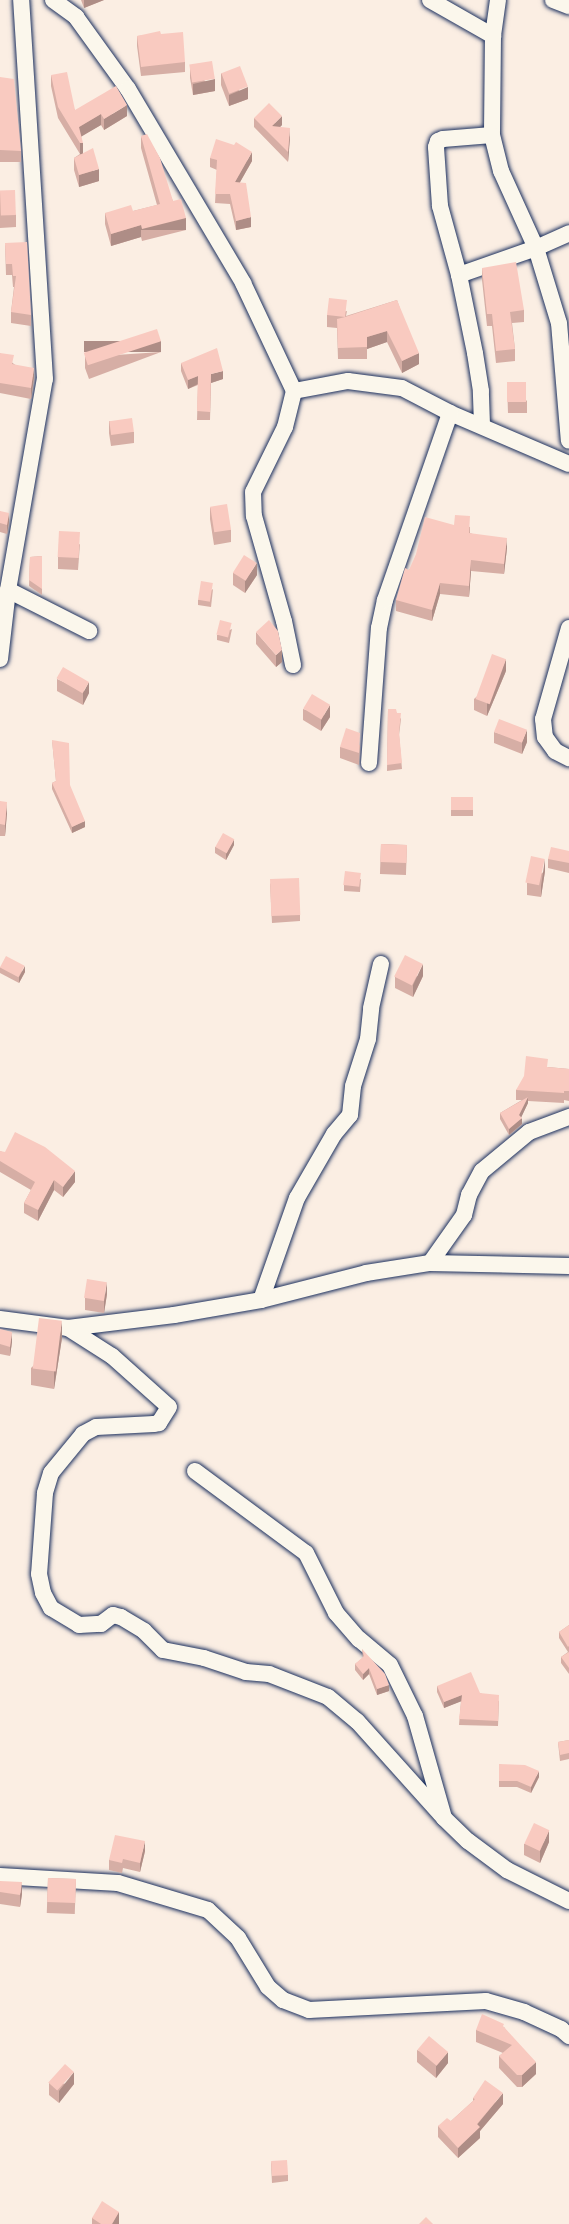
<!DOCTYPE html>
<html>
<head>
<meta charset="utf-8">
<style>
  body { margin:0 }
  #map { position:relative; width:569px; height:2224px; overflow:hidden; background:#fbeee3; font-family:Caveat,sans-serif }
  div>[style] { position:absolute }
  .roads { filter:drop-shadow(0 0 2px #1b2f5e) drop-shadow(0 0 2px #1b2f5e) }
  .minor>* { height:16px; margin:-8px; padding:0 8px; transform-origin:8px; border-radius:8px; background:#fbf7ec }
  .wall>* { inset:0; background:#d6aea5; transform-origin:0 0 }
  .shaded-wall>* { inset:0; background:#ae8d86; transform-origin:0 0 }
  .building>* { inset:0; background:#f9cac0; transform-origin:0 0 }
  span { translate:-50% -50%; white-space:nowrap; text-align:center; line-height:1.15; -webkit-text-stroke:5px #fbf7ec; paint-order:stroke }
</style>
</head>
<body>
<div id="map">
  <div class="roads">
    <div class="minor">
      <i style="left:53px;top:0;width:29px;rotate:36deg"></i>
      <i style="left:76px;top:17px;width:89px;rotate:54.2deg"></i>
      <i style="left:128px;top:89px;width:226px;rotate:59.3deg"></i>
      <i style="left:243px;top:283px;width:119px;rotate:64.7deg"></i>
      <i style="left:294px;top:391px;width:37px;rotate:104deg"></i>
      <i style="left:285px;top:427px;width:72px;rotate:116.2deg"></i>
      <i style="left:253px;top:492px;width:24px;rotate:88deg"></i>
      <i style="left:254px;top:516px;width:109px;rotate:74.1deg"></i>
      <i style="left:284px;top:621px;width:45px;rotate:78.4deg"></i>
      <i style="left:430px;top:0;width:73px;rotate:29.7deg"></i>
      <i style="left:498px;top:0;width:36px;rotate:98deg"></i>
      <i style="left:493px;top:36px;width:99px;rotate:90.6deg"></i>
      <i style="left:492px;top:135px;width:37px;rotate:76deg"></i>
      <i style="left:501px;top:171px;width:85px;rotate:65.6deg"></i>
      <i style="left:536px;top:248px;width:78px;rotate:73deg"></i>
      <i style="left:559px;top:323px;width:118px;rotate:85.2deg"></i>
      <i style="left:553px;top:0;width:17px;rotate:21deg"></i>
      <i style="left:459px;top:275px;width:82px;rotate:-19.3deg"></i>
      <i style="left:536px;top:248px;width:36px;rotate:-24deg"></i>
      <i style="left:294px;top:391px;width:55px;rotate:-10.5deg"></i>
      <i style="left:348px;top:381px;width:54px;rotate:7.4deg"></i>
      <i style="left:402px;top:388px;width:54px;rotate:27.5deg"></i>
      <i style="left:450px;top:413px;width:129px;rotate:23.2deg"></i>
      <i style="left:482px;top:425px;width:34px;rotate:-92deg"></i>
      <i style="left:481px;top:391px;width:38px;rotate:-99deg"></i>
      <i style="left:475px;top:353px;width:80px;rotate:-101.6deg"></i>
      <i style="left:459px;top:275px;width:72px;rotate:-105.4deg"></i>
      <i style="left:440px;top:206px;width:59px;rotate:-93.9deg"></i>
      <i style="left:436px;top:147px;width:6px;rotate:-72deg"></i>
      <i style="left:438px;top:141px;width:5px;rotate:-22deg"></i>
      <i style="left:443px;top:139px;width:49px;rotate:-4.7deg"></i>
      <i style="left:8px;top:590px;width:91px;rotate:26.8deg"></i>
      <i style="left:569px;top:628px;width:95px;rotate:105.9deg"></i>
      <i style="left:543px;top:719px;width:18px;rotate:84deg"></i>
      <i style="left:545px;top:737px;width:17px;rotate:54deg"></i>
      <i style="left:555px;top:751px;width:16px;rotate:27deg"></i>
      <i style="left:0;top:659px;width:69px;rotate:-83.4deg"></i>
      <i style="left:8px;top:590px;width:214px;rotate:-80.1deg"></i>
      <i style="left:45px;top:379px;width:380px;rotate:-93.6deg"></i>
      <i style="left:369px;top:763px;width:135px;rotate:-85.8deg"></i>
      <i style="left:379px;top:628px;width:29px;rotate:-78deg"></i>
      <i style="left:385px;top:600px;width:198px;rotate:-70.8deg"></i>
      <i style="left:430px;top:1263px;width:59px;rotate:-54.7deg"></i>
      <i style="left:464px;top:1215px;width:21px;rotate:-76deg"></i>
      <i style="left:469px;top:1195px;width:27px;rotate:-62deg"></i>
      <i style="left:482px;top:1171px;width:61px;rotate:-39.7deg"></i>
      <i style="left:529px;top:1132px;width:43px;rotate:-20.6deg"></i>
      <i style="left:261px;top:1300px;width:108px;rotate:-70.6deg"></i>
      <i style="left:297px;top:1198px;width:74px;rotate:-60deg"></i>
      <i style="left:334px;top:1134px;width:25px;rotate:-50deg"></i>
      <i style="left:350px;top:1115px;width:29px;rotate:-84deg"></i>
      <i style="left:353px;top:1086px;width:49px;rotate:-72.3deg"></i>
      <i style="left:368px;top:1039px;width:31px;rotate:-84deg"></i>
      <i style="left:371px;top:1008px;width:45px;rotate:-77.2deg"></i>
      <i style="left:0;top:1319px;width:69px;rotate:7.5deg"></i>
      <i style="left:68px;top:1328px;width:107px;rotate:-7deg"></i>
      <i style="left:174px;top:1315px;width:88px;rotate:-9.8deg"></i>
      <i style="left:261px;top:1300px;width:108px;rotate:-14.4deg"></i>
      <i style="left:366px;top:1273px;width:65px;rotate:-8.9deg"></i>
      <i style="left:430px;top:1263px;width:139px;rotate:1.2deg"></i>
      <i style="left:68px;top:1328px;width:52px;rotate:32.5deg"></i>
      <i style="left:112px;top:1356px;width:76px;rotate:41.8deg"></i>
      <i style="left:169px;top:1407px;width:19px;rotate:122deg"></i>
      <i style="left:159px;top:1423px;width:5px;rotate:169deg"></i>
      <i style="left:154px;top:1424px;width:58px;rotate:177deg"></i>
      <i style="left:96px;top:1427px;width:15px;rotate:152deg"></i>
      <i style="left:83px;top:1434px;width:50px;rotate:129.4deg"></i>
      <i style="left:51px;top:1473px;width:21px;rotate:107deg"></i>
      <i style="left:45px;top:1493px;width:81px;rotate:94.2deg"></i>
      <i style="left:39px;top:1574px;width:19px;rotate:78deg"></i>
      <i style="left:43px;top:1593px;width:17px;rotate:62deg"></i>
      <i style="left:51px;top:1608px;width:33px;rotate:31deg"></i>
      <i style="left:79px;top:1625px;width:22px;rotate:-3deg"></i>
      <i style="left:101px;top:1624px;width:15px;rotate:-37deg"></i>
      <i style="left:113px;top:1615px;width:8px;rotate:14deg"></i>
      <i style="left:121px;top:1617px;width:27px;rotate:31deg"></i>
      <i style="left:144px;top:1631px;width:27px;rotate:45deg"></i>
      <i style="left:163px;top:1650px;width:42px;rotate:11deg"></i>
      <i style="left:204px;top:1658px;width:44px;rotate:18.4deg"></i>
      <i style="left:246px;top:1672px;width:23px;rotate:5deg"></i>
      <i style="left:269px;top:1674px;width:63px;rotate:21.3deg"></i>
      <i style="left:328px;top:1697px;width:38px;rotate:40deg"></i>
      <i style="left:357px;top:1721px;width:130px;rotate:48.1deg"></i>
      <i style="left:195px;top:1471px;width:138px;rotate:36.5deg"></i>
      <i style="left:306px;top:1553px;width:67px;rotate:63.4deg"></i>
      <i style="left:336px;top:1613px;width:35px;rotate:49deg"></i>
      <i style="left:359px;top:1639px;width:40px;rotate:40deg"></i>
      <i style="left:390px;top:1665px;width:57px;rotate:63.9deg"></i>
      <i style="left:415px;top:1716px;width:106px;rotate:74.1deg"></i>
      <i style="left:444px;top:1818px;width:33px;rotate:44deg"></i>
      <i style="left:468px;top:1841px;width:49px;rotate:36.6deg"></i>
      <i style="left:507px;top:1870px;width:69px;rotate:26.6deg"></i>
      <i style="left:0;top:1876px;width:118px;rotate:3.4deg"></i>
      <i style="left:118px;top:1883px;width:94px;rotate:16.7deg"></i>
      <i style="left:208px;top:1910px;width:41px;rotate:43deg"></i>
      <i style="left:238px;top:1938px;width:57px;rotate:58.5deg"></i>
      <i style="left:268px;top:1987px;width:20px;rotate:41deg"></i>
      <i style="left:283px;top:2000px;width:28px;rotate:21deg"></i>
      <i style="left:309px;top:2010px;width:177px;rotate:-2.9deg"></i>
      <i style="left:486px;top:2001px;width:40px;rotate:16deg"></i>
      <i style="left:524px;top:2012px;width:41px;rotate:24.7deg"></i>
      <i style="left:561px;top:2029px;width:11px;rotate:41deg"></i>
    </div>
  </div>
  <div class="wall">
    <i style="clip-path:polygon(81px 0,104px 0,84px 8px)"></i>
    <i style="clip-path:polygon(161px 34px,185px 62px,185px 72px,141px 76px,137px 46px,137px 36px)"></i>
    <i style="clip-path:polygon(190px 66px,215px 91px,193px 95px,190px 78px)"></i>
    <i style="clip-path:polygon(221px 73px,248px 99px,229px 106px,221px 85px)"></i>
    <i style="clip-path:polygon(51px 75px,75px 110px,127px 116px,104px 130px,101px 125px,81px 136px,83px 153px,99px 181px,79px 187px,74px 170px,74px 158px,80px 154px,58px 118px,51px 86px)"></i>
    <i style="clip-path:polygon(0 77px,21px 151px,21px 162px,0 162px)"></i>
    <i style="clip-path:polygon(254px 118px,282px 125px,280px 127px,290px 137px,288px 162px,254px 127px)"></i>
    <i style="clip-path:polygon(141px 136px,173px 201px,186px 230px,142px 241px,141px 237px,111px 246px,105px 224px,105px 213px,133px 211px,157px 205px,141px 148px)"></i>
    <i style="clip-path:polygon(210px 158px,252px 161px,240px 182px,251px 227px,236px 230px,230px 204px,215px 203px,217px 170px,210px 167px)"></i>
    <i style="clip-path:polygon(0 191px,16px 215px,16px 227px,0 228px)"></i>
    <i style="clip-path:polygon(5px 243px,31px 315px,31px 326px,11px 323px,11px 312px,14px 287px,13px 287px,12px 275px,6px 275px)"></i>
    <i style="clip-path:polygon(482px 268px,524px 310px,524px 322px,512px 323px,515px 349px,515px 361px,496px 363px,492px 326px,487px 326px,482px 280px)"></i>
    <i style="clip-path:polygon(397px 300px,419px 364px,402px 373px,387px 342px,367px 349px,367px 359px,338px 359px,337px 328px,327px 327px,327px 315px,347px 311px,346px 316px)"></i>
    <i style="clip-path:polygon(161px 352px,89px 379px,85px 368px,85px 357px)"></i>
    <i style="clip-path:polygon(0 353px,14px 364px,34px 378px,31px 399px,0 393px)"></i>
    <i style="clip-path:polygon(181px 363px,223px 379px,211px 383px,210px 420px,197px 420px,198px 385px,188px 389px,181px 371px)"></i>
    <i style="clip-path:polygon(507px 382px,527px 401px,527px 413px,508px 413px)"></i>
    <i style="clip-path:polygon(109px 421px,134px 432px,134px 443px,111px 446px,109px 433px)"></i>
    <i style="clip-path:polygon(210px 507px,231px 530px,231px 542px,214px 545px,210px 519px)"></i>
    <i style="clip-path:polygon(0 511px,9px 522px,7px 534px,0 532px)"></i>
    <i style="clip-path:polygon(454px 525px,470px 527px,470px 533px,507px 548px,504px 574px,471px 571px,469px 597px,440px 594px,432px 621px,396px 611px,396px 600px,409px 570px)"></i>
    <i style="clip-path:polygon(80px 544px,78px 570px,58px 569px,58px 557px)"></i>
    <i style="clip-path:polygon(42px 556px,42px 595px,29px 586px,30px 557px)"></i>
    <i style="clip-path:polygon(233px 573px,257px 575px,245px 593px,233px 585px)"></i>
    <i style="clip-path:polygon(213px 589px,211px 607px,198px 605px,198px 600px)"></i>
    <i style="clip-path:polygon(232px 629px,229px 643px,217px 640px,217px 635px)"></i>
    <i style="clip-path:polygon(256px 632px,282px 662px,276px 667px,256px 644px)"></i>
    <i style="clip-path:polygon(506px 671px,487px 716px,474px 710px,474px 699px)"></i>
    <i style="clip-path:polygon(57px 679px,89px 693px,83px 705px,57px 691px)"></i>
    <i style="clip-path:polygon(303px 709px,330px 717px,321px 731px,303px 720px)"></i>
    <i style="clip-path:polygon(388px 709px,397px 713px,401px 719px,399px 735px,402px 769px,387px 771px)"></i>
    <i style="clip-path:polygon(494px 732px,527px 742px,522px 754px,494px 743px)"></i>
    <i style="clip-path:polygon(52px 740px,85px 827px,72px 833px,52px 789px,52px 783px,56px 781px)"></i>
    <i style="clip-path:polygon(360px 745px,359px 765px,340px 758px,340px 747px)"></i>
    <i style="left:473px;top:797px;width:19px;height:22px;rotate:90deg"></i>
    <i style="clip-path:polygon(0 801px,7px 813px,5px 836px,0 836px)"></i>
    <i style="left:381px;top:844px;width:26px;height:30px;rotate:2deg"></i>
    <i style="clip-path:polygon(234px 845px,226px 860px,215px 853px,215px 847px)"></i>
    <i style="clip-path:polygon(569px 851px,569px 873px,548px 868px,548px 859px)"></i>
    <i style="clip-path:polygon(545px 871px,541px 897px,527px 895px,527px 883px)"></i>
    <i style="clip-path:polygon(361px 879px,360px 892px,344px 891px,344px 885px)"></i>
    <i style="clip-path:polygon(270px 883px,300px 915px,300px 921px,272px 923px)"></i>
    <i style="clip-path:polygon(0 967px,25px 972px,19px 983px,0 973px)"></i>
    <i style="clip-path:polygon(423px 976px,413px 997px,395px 988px,395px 977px)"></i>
    <i style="clip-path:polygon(548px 1067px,569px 1069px,569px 1101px,564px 1100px,564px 1103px,528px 1101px,528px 1103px,521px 1117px,522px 1124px,509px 1135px,500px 1119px,500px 1113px,522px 1100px,516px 1100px,516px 1090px)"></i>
    <i style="clip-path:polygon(0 1151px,75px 1182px,63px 1197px,54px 1190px,38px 1221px,24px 1213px,24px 1203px,31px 1190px,0 1172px)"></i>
    <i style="clip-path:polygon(107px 1294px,104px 1313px,85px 1310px,85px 1298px)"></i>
    <i style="clip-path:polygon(0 1329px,12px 1342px,10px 1356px,0 1354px)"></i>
    <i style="clip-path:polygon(62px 1338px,54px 1389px,31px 1385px,31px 1368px)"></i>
    <i style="clip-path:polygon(569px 1625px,569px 1674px,561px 1663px,561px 1657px,568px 1652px,559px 1638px,559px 1632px)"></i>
    <i style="clip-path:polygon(362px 1649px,389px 1691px,377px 1695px,369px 1674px,363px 1680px,355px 1670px,355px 1664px,363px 1658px)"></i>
    <i style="clip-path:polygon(437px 1686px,480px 1693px,499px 1701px,498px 1726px,459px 1725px,461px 1701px,444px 1708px,437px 1692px)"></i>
    <i style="clip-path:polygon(569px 1740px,569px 1759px,560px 1761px,558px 1742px)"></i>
    <i style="clip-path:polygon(499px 1764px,539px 1777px,531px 1793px,517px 1787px,499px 1787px)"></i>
    <i style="clip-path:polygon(549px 1842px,540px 1863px,524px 1855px,524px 1844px)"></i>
    <i style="clip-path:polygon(145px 1851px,140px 1872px,123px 1868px,122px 1873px,109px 1870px,109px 1860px)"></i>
    <i style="left:48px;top:1878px;width:28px;height:35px;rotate:2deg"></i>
    <i style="clip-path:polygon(0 1881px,22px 1894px,20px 1907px,0 1904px)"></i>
    <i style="clip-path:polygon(504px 2027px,536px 2074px,522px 2087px,517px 2087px,499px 2068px,499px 2056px,503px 2053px,476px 2042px,476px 2030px)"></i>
    <i style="clip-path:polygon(417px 2050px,448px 2063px,436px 2078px,417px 2062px)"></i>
    <i style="clip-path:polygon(49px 2083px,74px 2084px,59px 2103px,49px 2095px)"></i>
    <i style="clip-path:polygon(473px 2098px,503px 2104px,480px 2131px,480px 2138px,458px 2158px,438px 2137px,438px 2126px,451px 2121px,473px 2101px)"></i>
    <i style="clip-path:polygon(271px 2162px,288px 2175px,288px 2181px,272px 2183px)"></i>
    <i style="clip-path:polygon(119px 2212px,119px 2224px,92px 2224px,92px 2218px)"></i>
  </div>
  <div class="shaded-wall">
    <i style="clip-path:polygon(84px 0,104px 0,84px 8px)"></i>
    <i style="clip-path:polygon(215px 79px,215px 91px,193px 95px,193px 84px)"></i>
    <i style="clip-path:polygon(248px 87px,248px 99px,229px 106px,229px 95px)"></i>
    <i style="clip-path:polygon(127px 105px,127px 116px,104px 130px,104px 119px)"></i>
    <i style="clip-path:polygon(101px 114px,101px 125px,79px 138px,79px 127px)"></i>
    <i style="clip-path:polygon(282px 116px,282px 125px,272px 135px,272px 126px)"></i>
    <i style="clip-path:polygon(290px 128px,290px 137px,288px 162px,288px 152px)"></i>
    <i style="left:80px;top:143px;width:3px;height:11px"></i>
    <i style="clip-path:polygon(252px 152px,252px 161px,235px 191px,235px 182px)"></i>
    <i style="clip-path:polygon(99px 169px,99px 181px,79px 187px,79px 175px)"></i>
    <i style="clip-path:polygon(251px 217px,251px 227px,236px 230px,236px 221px)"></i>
    <i style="left:186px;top:218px;width:12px;height:45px;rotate:90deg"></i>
    <i style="clip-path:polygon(141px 225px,141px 237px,111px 246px,111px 234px)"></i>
    <i style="clip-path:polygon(387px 331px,387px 342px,367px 349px,367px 337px)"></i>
    <i style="left:161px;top:341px;width:11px;height:77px;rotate:90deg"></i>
    <i style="clip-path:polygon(419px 353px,419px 364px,402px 373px,402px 361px)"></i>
    <i style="clip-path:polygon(34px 368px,34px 378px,31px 399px,31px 388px)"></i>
    <i style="clip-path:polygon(223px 371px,223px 379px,211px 383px,210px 420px,211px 374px)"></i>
    <i style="clip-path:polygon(198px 376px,198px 384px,188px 389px,188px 380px)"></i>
    <i style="clip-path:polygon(9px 513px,9px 522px,7px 534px,7px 525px)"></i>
    <i style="clip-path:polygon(507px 538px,507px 548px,504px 574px,504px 564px)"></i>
    <i style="clip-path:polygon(471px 560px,471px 571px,469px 597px,469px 586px)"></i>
    <i style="clip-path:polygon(257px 563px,257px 575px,245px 593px,245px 581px)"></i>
    <i style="clip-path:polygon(440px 583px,440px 594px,432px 621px,432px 610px)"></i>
    <i style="clip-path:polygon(282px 650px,282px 662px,276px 667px,276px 655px)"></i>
    <i style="clip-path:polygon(506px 659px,506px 671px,487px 716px,487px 704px)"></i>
    <i style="clip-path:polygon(89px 682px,89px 693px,83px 705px,83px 693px)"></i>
    <i style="clip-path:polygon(330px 705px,330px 717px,321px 731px,321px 720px)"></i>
    <i style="clip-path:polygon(527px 730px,527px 742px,522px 754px,522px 742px)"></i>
    <i style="clip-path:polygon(7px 802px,7px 813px,5px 836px,5px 825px)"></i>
    <i style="clip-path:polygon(85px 821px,85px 827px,72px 833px,72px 827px)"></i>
    <i style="clip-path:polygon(234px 839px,234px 845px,226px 860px,226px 854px)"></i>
    <i style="clip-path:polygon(545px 859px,545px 871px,541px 897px,541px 886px)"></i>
    <i style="clip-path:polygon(423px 964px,423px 976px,413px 997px,413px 985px)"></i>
    <i style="clip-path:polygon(25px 966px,25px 972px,19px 983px,19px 977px)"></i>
    <i style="clip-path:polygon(528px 1097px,528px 1103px,520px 1120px,522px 1118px,522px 1124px,509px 1135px,509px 1129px,519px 1115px)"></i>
    <i style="clip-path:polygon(75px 1171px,75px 1182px,63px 1197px,63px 1187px)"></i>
    <i style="clip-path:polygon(54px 1180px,54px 1190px,38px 1221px,38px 1210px)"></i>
    <i style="clip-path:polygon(107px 1282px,107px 1294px,104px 1313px,104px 1301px)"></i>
    <i style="clip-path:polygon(62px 1321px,62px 1338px,54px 1389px,54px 1372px)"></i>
    <i style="clip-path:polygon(12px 1332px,12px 1342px,10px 1356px,10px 1347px)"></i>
    <i style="clip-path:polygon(369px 1668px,369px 1674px,363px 1680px,363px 1674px)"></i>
    <i style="clip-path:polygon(389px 1685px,389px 1691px,377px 1695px,377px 1689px)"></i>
    <i style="clip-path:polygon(462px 1695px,462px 1701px,444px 1708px,444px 1702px)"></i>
    <i style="clip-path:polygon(539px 1771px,539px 1777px,531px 1793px,531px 1787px)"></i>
    <i style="clip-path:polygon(549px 1830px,549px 1842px,540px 1863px,540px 1851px)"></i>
    <i style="clip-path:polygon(145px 1841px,145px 1851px,140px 1872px,140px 1863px)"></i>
    <i style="clip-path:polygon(22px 1882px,22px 1894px,20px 1907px,20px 1895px)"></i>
    <i style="clip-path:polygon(448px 2052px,448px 2063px,436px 2078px,436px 2066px)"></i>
    <i style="clip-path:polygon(536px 2062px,536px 2074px,522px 2087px,522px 2075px)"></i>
    <i style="clip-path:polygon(74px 2072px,74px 2084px,59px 2103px,59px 2091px)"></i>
    <i style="clip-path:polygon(503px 2093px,503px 2104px,480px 2131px,480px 2138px,458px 2158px,458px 2148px)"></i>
    <i style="clip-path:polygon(119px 2212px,119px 2224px,112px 2224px)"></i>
  </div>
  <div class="building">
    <i style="clip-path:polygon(160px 31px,161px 34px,183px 32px,185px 62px,141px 67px,137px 36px)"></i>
    <i style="left:212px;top:61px;width:18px;height:23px;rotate:81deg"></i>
    <i style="left:240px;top:66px;width:22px;height:20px;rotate:69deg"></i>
    <i style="clip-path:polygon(67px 72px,75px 110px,116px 86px,127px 105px,104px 119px,101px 114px,79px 127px,83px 143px,80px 143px,58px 107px,51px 75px)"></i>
    <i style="clip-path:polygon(0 77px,14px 79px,21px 151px,0 150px)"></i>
    <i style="clip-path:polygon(269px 103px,282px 116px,272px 126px,290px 128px,288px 152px,254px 118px)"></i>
    <i style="clip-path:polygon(147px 134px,160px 158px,173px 201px,181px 199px,186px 218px,142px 229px,141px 225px,111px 234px,105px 213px,131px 205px,133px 211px,160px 204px,141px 136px)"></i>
    <i style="clip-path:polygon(216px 139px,234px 145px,236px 142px,252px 152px,235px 182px,246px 183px,251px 217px,236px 221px,230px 194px,215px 194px,217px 160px,210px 158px)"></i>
    <i style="clip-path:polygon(93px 148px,99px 169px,79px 175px,74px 158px)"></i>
    <i style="left:15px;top:190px;width:25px;height:15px;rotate:88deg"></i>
    <i style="clip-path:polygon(27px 242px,31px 315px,11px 312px,16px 276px,13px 276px,12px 264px,6px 264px,5px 243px)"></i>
    <i style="clip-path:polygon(516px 262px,524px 310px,510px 312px,515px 349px,496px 351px,492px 314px,487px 314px,482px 268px)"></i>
    <i style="clip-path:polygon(329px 298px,347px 300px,345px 317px,397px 300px,419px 353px,402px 361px,387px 331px,367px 337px,367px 347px,338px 348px,337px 319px,345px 317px,327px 315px)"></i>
    <i style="left:157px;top:329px;width:13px;height:77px;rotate:72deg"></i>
    <i style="clip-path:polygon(217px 348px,223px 371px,211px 374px,210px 412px,197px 411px,198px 376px,188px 380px,181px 363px)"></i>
    <i style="clip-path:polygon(0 353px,14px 355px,12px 364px,34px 368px,31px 388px,0 383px)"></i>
    <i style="left:507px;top:382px;width:19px;height:20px"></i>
    <i style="left:132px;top:418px;width:14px;height:23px;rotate:82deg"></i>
    <i style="left:227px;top:504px;width:26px;height:17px;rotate:81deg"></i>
    <i style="clip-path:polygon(0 511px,9px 513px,7px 525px,0 523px)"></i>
    <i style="clip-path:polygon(455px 515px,470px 516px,469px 533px,507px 538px,504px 564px,471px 560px,469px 586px,440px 583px,432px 610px,396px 600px,405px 568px,409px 570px,416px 554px,425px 517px,454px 525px)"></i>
    <i style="left:59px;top:531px;width:21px;height:26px;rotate:3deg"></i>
    <i style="left:244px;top:555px;width:15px;height:21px;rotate:32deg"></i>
    <i style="clip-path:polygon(42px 556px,42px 589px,29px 580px,30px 557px)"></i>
    <i style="left:201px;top:581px;width:12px;height:19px;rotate:9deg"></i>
    <i style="left:220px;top:620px;width:12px;height:15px;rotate:14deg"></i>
    <i style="clip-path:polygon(269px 620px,278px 631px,282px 650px,276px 655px,256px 632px)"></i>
    <i style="left:492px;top:654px;width:15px;height:48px;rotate:20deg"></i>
    <i style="left:63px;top:667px;width:30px;height:13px;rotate:30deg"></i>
    <i style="left:312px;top:694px;width:21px;height:17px;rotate:31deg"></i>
    <i style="clip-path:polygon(388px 709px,396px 709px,397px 713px,401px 713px,399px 732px,402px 763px,387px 765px)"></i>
    <i style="left:499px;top:719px;width:30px;height:14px;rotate:21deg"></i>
    <i style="clip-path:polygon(346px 728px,360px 733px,359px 753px,340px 747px)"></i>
    <i style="clip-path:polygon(52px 740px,69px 743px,70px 785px,85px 821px,72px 827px,52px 783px,56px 781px)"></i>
    <i style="left:473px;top:797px;width:13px;height:22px;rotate:90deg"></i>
    <i style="clip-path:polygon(0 801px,7px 802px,5px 825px,0 824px)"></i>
    <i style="left:223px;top:833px;width:13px;height:16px;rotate:29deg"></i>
    <i style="left:381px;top:844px;width:26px;height:18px;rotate:2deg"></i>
    <i style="clip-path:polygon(551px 847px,569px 851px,569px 863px,548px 859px)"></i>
    <i style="left:531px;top:856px;width:14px;height:27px;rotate:12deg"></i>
    <i style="left:345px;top:871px;width:16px;height:14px;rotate:7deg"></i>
    <i style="left:299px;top:878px;width:37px;height:29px;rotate:88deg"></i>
    <i style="left:405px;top:955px;width:20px;height:24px;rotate:27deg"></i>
    <i style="left:6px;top:956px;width:21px;height:13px;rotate:28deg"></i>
    <i style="clip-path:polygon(526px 1056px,548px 1059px,547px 1067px,569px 1069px,569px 1091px,564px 1091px,564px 1093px,516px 1090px,524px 1076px)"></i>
    <i style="clip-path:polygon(528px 1097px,519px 1115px,522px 1118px,509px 1129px,500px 1113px)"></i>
    <i style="clip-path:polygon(15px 1132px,45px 1147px,75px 1171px,63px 1187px,54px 1180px,38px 1210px,24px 1203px,35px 1182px,0 1161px,0 1151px,5px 1152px)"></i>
    <i style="left:87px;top:1279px;width:20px;height:19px;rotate:9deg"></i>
    <i style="left:39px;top:1318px;width:23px;height:51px;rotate:7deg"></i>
    <i style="clip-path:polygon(0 1329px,12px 1332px,10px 1347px,0 1344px)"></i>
    <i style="clip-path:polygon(569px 1625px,569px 1646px,568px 1647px,559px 1632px)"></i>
    <i style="clip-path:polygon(362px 1649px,385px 1674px,389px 1685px,377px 1689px,369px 1668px,363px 1674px,355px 1664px,364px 1656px)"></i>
    <i style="clip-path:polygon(569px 1652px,569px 1668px,561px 1657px)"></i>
    <i style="clip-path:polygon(471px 1672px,480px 1693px,499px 1695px,498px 1721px,459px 1719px,462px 1695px,444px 1702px,437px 1686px)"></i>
    <i style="clip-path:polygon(569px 1740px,569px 1753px,560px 1755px,558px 1742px)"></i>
    <i style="clip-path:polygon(499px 1764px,525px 1765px,539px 1771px,531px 1787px,517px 1781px,499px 1781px)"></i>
    <i style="left:534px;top:1823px;width:17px;height:23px;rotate:25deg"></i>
    <i style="clip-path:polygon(115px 1835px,145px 1841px,140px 1863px,123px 1859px,122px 1863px,109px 1860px)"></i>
    <i style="left:48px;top:1878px;width:28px;height:24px;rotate:2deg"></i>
    <i style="clip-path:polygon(0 1881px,22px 1882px,20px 1895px,0 1892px)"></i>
    <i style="clip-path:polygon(482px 2014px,504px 2024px,503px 2026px,536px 2062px,522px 2075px,517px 2075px,499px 2056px,512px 2045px,476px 2030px)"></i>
    <i style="left:429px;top:2036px;width:25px;height:18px;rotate:40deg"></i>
    <i style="left:65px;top:2064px;width:12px;height:25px;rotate:42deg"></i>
    <i style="clip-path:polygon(485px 2080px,503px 2093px,477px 2124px,480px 2127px,458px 2148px,438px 2126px,447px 2118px,451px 2121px,475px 2099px,473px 2098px)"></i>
    <i style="left:287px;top:2160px;width:15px;height:16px;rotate:86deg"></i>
    <i style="clip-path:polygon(102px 2201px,119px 2212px,112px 2224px,101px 2224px,92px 2218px)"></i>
    <i style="clip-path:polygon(426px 2217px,433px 2224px,419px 2224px)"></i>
  </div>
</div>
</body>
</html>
